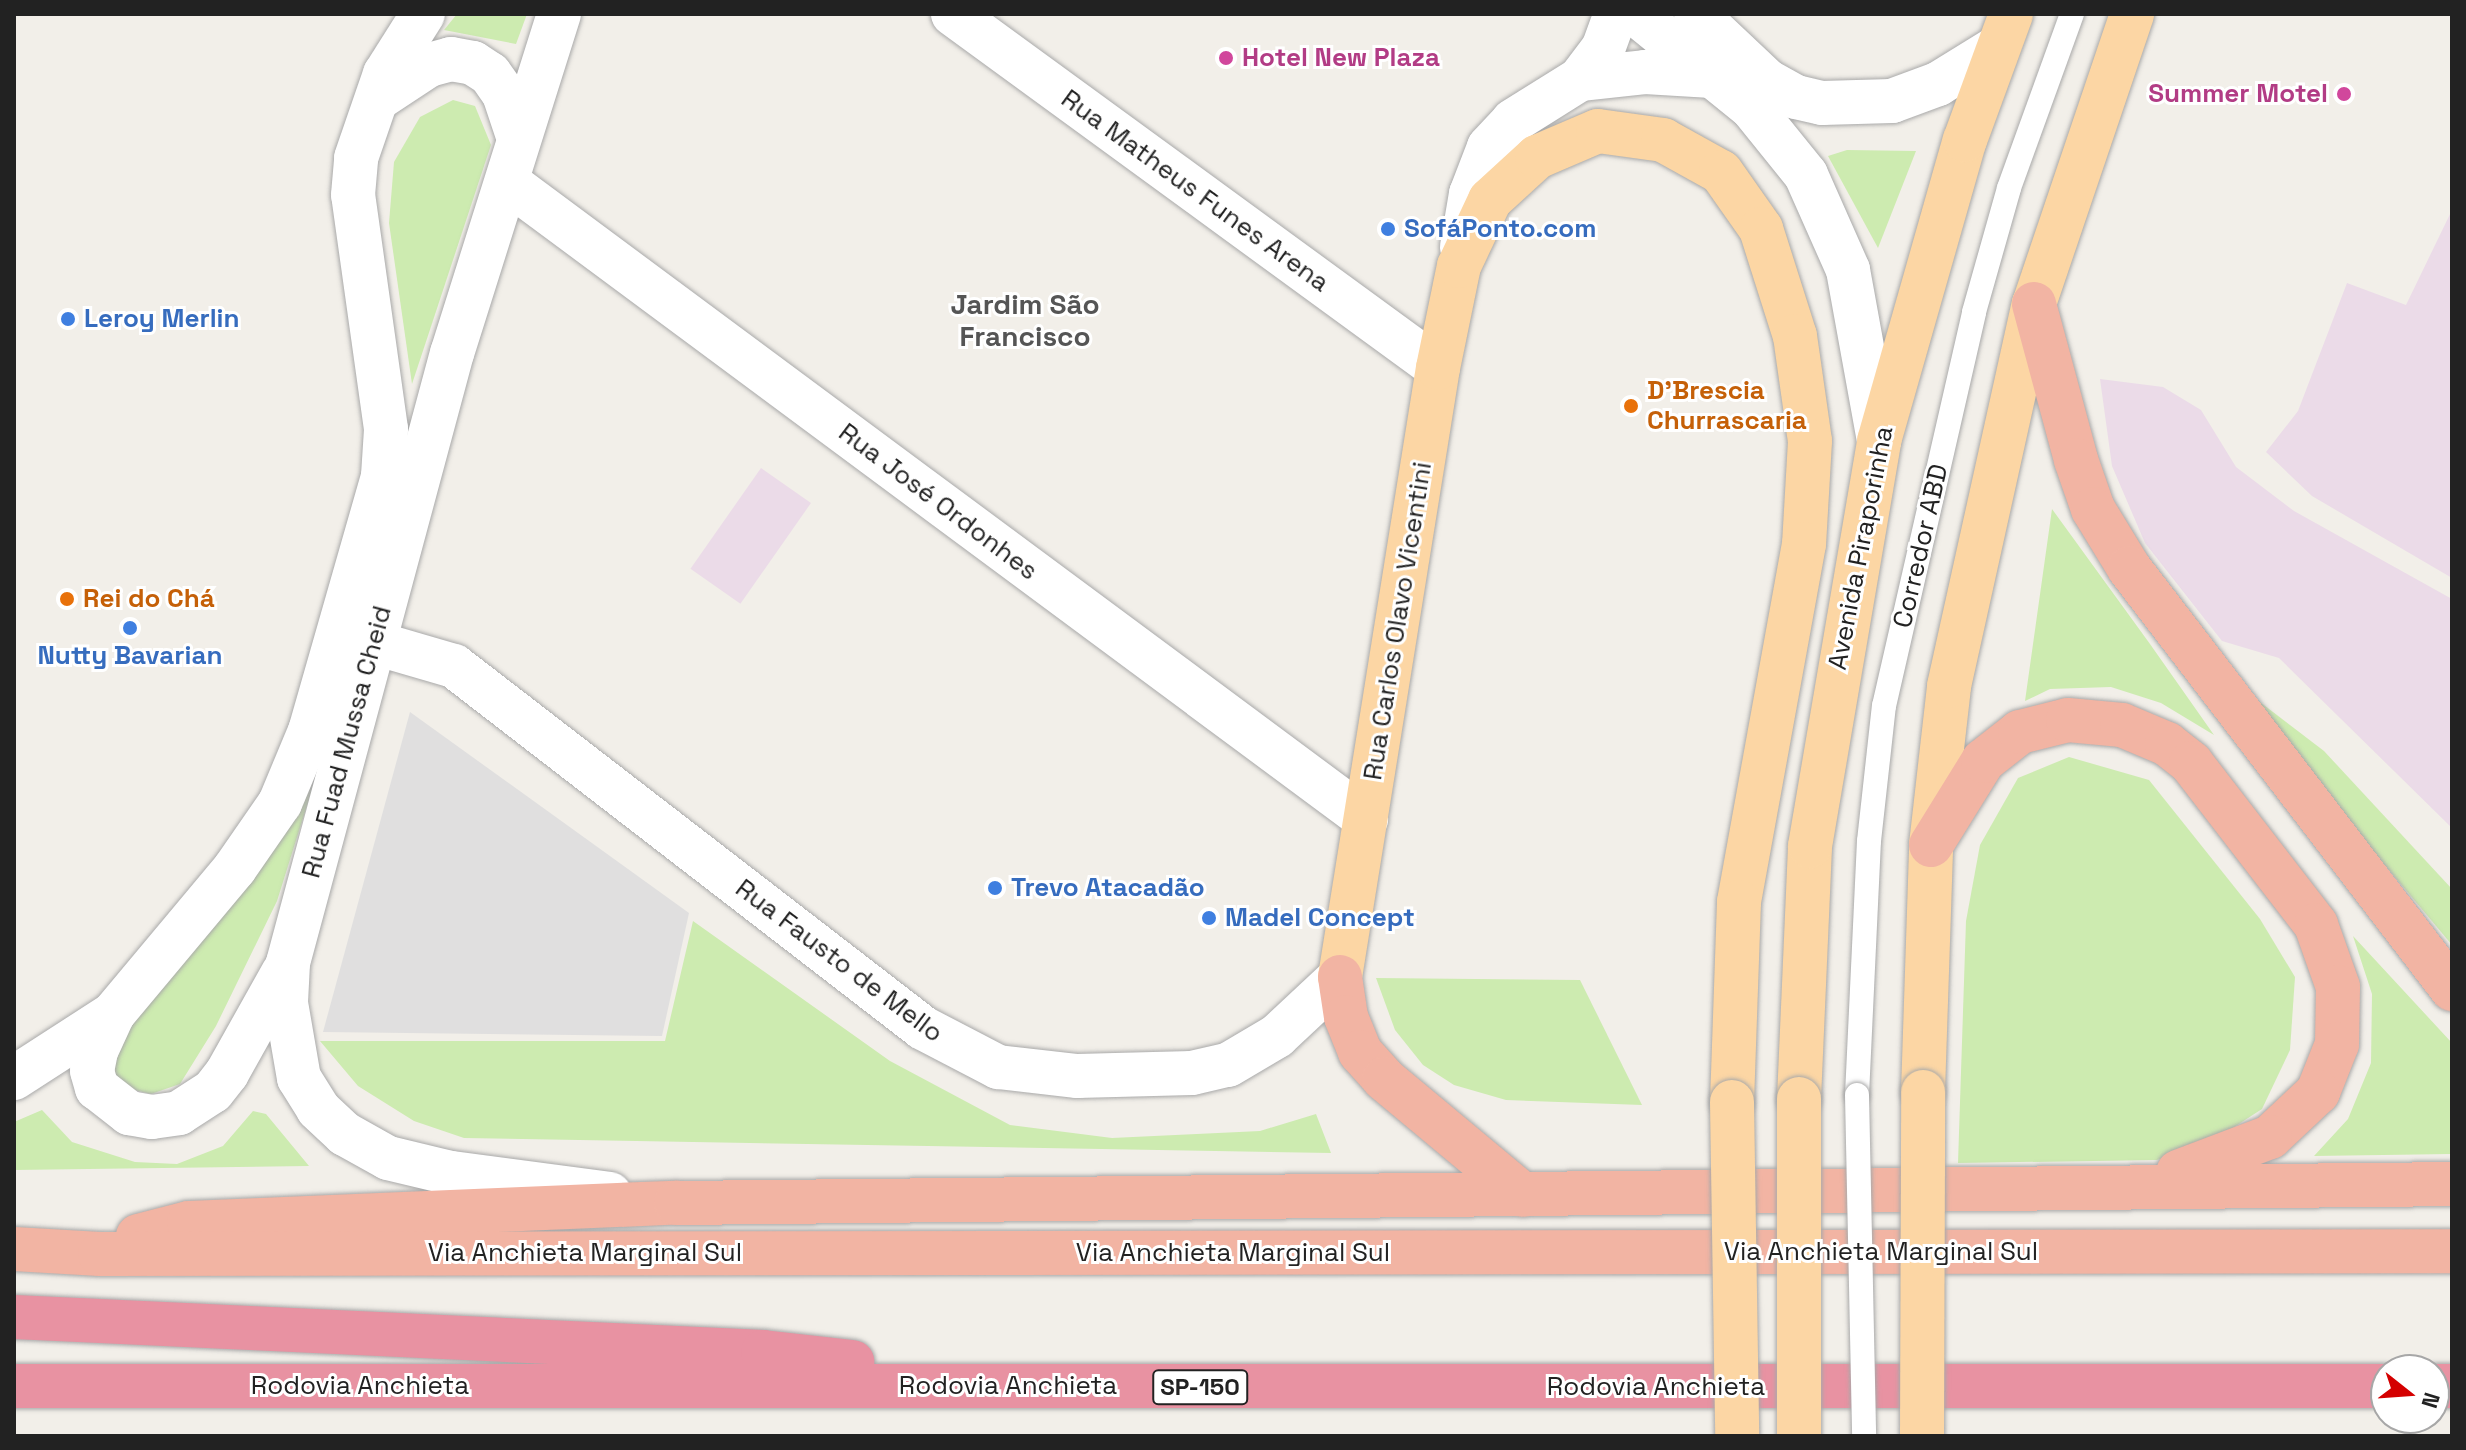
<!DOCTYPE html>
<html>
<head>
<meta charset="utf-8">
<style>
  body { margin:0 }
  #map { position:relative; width:2466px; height:1450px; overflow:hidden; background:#f2efe9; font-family:"Space Grotesk",sans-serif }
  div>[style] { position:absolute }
  .residential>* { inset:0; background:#e0dfdf }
  .industrial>* { inset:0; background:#ebdbe8; transform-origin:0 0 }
  .grass>* { inset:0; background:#cdebb0 }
  .roads { filter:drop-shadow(0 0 2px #a9a9a9) drop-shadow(0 0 2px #a9a9a9) }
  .service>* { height:24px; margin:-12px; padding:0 12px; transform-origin:12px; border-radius:12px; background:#fff }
  .minor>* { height:44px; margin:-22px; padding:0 22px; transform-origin:22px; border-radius:22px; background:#fff }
  .tertiary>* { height:44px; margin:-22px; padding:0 22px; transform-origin:22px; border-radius:22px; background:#fff }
  .primary>* { height:44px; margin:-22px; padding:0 22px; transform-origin:22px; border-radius:22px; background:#fcd6a4 }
  .trunk>* { height:44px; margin:-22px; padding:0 22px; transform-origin:22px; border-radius:22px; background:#f2b4a3 }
  .motorway>* { height:44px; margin:-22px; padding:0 22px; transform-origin:22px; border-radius:22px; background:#e892a2 }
  .bridges { filter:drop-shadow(0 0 2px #a9a9a9) drop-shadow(0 0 2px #a9a9a9) }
  .service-bridge>* { height:24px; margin:-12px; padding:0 12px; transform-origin:12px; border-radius:12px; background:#fff }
  .primary-bridge>* { height:44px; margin:-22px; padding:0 22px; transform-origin:22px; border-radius:22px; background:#fcd6a4 }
  .dots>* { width:22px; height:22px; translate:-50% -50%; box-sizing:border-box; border:4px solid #fff; border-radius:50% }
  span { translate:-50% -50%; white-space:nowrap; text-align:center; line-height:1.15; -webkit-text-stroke:6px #fff; paint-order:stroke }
  .shield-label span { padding:2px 6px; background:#fff; border:2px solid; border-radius:6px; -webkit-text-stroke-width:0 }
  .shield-label { font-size:24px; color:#222; font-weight:700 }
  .hotel-label { font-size:26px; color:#b23c85; font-weight:700 }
  .left { translate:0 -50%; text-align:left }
  .right { translate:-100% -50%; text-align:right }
  .street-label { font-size:26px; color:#222 }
  .shop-label { font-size:26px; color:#366cbe; font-weight:700 }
  .food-label { font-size:26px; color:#c56008; font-weight:700 }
  .neighbourhood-label { font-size:28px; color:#555; font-weight:700 }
  .frame { position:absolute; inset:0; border:16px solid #222; pointer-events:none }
  .north { position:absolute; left:2370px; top:1354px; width:80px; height:80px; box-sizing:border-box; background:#fff; border:2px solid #a7a7a7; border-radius:50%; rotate:107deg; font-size:22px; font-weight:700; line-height:32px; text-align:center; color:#222 }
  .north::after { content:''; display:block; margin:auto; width:28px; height:36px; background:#d40000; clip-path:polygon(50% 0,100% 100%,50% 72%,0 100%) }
</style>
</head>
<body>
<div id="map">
  <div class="residential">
    <i style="clip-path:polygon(410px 712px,689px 913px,662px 1036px,323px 1032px)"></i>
  </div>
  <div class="industrial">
    <i style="clip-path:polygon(2452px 210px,2452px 578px,2312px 496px,2266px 452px,2298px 411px,2347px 283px,2406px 305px)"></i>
    <i style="clip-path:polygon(2100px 379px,2163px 387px,2201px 410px,2236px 467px,2294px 511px,2452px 599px,2452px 828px,2279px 658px,2222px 641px,2145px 543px,2112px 466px)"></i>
    <i style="left:761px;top:468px;width:61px;height:123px;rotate:35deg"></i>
  </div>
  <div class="grass">
    <i style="clip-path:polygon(457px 14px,527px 14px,516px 44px,444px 30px)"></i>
    <i style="clip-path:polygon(453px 100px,475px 106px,491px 145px,412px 384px,389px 223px,394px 162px,420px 117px)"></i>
    <i style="clip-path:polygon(1847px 150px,1916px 151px,1878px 248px,1828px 156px)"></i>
    <i style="clip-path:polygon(2052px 509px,2150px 644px,2214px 735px,2161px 703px,2111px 687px,2050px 689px,2025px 701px)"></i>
    <i style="clip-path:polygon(2226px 676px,2324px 751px,2452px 889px,2452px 945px)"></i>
    <i style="clip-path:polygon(2069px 757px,2149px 780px,2260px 919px,2295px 977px,2290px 1050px,2262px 1109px,2214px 1140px,2157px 1160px,1958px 1163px,1966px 921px,1980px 845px,2018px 778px)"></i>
    <i style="clip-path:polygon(315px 780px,277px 901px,216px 1026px,180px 1084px,151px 1094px,123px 1087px,104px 1065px,108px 1039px,256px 875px)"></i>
    <i style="clip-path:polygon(693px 921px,890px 1061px,1010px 1125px,1112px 1138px,1260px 1131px,1316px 1114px,1331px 1153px,464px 1138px,414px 1121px,358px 1086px,320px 1041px,665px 1041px)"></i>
    <i style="clip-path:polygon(2353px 936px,2452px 1043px,2452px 1154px,2314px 1156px,2348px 1119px,2371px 1063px,2372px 994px)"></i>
    <i style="clip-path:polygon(1376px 978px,1580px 980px,1642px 1105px,1506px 1100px,1454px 1085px,1423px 1065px,1395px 1030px)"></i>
    <i style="clip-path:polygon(42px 1110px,72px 1142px,135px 1162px,177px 1164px,223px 1146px,253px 1111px,266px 1114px,309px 1166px,14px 1170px,14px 1122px)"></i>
  </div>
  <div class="roads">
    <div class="service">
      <i style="left:1857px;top:1095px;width:254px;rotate:-87.3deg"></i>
      <i style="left:1869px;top:841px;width:136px;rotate:-83.7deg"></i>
      <i style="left:1884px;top:706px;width:404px;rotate:-77.1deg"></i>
      <i style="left:1974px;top:312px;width:129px;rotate:-74.2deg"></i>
      <i style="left:2009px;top:188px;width:185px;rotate:-70.1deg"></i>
    </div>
    <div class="minor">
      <i style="left:953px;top:14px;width:600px;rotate:36.13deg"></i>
      <i style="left:510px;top:184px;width:1066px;rotate:36.57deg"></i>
      <i style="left:375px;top:643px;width:82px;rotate:16.2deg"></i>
      <i style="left:454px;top:666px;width:592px;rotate:37.66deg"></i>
      <i style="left:923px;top:1028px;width:85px;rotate:27.5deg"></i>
      <i style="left:998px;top:1067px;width:80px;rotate:6.5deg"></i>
      <i style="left:1077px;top:1076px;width:115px;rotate:-1.5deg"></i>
      <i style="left:1192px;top:1073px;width:37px;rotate:-13deg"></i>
      <i style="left:1228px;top:1065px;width:57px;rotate:-30.6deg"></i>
      <i style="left:1277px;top:1036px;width:86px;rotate:-43.1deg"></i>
    </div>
    <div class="tertiary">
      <i style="left:559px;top:14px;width:355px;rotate:107.5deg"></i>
      <i style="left:452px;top:353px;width:632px;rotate:105.05deg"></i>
      <i style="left:288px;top:963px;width:40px;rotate:92.9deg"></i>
      <i style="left:286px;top:1003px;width:76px;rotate:80.2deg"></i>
      <i style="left:299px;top:1078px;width:36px;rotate:58deg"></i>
      <i style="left:318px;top:1109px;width:37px;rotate:43deg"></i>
      <i style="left:345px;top:1134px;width:49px;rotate:29.2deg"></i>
      <i style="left:388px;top:1158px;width:65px;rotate:13.4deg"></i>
      <i style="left:451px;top:1173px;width:160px;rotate:7.5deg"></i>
      <i style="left:1636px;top:14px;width:149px;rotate:39deg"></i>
      <i style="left:1752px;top:108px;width:86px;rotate:51.1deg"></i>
      <i style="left:1806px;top:175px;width:104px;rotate:66.1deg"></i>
      <i style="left:1848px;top:270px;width:174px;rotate:79.7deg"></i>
      <i style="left:1696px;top:14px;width:98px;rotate:43.3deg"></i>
      <i style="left:1767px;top:81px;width:33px;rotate:29deg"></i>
      <i style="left:1796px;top:97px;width:27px;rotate:13deg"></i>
      <i style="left:1822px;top:103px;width:70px;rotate:-1.6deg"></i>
      <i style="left:1892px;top:101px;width:49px;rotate:-20.3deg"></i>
      <i style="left:1938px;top:84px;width:70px;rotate:-31.7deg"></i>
      <i style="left:1580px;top:79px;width:65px;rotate:-6.1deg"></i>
      <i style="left:1645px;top:72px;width:67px;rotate:3.4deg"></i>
      <i style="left:379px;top:98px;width:60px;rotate:-33.4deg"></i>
      <i style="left:429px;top:65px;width:23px;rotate:-15deg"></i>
      <i style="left:451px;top:59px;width:22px;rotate:10deg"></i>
      <i style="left:473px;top:63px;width:20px;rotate:33deg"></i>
      <i style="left:490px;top:74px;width:24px;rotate:55deg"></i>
      <i style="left:504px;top:94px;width:47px;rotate:71.6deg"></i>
      <i style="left:1462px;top:247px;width:54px;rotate:-80.4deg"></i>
      <i style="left:1471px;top:194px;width:50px;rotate:-69deg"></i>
      <i style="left:1489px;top:147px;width:35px;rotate:-47deg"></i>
      <i style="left:1513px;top:121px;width:79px;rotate:-32.1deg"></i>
      <i style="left:1580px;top:79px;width:38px;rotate:-53deg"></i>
      <i style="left:1603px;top:49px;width:37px;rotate:-70deg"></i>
      <i style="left:113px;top:1014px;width:41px;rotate:114.7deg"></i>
      <i style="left:96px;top:1051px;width:20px;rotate:101deg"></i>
      <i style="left:92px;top:1071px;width:18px;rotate:74deg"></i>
      <i style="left:97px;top:1088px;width:41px;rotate:38deg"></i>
      <i style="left:129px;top:1113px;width:23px;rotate:10deg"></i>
      <i style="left:152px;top:1117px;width:27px;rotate:-8deg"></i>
      <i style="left:179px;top:1113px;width:40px;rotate:-32.9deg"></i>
      <i style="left:213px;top:1091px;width:23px;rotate:-52deg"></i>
      <i style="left:227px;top:1073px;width:115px;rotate:-60.8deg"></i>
      <i style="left:14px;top:1078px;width:118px;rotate:-32.9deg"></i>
      <i style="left:113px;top:1014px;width:190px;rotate:-50.1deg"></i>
      <i style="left:235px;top:868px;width:79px;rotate:-55.3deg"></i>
      <i style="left:280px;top:803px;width:78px;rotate:-67.4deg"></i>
      <i style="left:310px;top:731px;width:265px;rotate:-74deg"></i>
      <i style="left:383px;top:476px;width:47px;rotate:-86.3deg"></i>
      <i style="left:386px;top:429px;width:236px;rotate:-98deg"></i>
      <i style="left:353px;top:195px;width:37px;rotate:-85deg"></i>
      <i style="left:356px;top:158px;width:89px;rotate:-71deg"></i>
      <i style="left:385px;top:74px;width:71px;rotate:-57.7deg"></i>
    </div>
    <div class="primary">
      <i style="left:1340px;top:977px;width:617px;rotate:-80.86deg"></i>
      <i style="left:1438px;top:368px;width:104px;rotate:-78.4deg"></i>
      <i style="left:1459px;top:266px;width:73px;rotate:-64.8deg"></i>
      <i style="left:1490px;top:200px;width:64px;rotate:-42.5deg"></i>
      <i style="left:1537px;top:157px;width:66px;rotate:-23.1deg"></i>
      <i style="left:1598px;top:131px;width:66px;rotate:7.9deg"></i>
      <i style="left:1663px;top:140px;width:66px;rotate:28.9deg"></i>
      <i style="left:1721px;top:172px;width:70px;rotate:54.9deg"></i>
      <i style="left:1761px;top:229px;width:112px;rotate:72.4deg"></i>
      <i style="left:1795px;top:336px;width:106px;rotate:81.9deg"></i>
      <i style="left:1810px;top:441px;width:103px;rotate:93.3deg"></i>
      <i style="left:1804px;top:544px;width:364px;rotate:100.3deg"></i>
      <i style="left:1739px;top:902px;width:200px;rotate:92deg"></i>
      <i style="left:1923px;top:1092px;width:247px;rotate:-88.1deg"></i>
      <i style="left:1931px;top:845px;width:160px;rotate:-83.5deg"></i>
      <i style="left:1949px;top:686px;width:391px;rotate:-77.5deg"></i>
      <i style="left:2034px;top:304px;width:306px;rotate:-71.3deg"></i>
      <i style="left:1799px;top:1099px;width:253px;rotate:-87.5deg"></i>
      <i style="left:1810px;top:846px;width:411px;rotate:-80.3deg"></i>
      <i style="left:1879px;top:441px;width:313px;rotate:-74.1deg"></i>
      <i style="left:1965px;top:140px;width:134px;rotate:-69.9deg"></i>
    </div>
    <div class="trunk">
      <i style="left:2034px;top:304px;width:162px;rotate:74.9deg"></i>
      <i style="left:2076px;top:460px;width:52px;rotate:70.9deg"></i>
      <i style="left:2093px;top:509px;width:69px;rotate:58.6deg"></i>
      <i style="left:2129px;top:568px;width:531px;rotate:52.5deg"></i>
      <i style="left:1931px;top:845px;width:99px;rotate:-58.2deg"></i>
      <i style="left:1983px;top:761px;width:47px;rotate:-38.1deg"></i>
      <i style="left:2020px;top:732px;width:49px;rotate:-14deg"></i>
      <i style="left:2068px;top:720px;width:54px;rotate:5.3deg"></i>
      <i style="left:2122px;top:725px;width:49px;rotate:22.9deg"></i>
      <i style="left:2167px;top:744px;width:31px;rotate:38deg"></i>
      <i style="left:2191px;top:763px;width:205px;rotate:52.3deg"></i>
      <i style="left:2316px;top:925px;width:66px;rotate:70.5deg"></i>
      <i style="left:2338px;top:987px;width:57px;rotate:91deg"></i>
      <i style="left:2337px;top:1044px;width:52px;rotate:111.6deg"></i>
      <i style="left:2318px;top:1092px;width:66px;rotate:136.8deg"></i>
      <i style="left:2270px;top:1137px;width:98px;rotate:159.2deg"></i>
      <i style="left:1340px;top:977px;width:40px;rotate:81.5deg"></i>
      <i style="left:1346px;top:1017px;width:38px;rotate:68deg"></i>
      <i style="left:1360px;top:1052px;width:36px;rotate:48deg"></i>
      <i style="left:1384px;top:1079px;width:181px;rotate:39.8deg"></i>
      <i style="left:138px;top:1236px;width:53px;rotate:-14.3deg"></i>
      <i style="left:189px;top:1223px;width:487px;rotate:-2.4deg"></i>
      <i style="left:676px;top:1203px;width:1776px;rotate:-0.61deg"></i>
      <i style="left:14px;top:1249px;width:86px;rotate:3.3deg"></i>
      <i style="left:100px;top:1254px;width:2352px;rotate:-0.07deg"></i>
    </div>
    <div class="motorway">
      <i style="left:14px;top:1317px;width:750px;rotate:2.68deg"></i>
      <i style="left:763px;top:1352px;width:90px;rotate:6.4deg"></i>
      <i style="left:14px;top:1386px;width:2372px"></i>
      <i style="left:2434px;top:1386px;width:18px"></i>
    </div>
  </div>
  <div class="bridges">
    <div class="service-bridge">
      <i style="left:1857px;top:1095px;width:341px;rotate:88.8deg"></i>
    </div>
    <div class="primary-bridge">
      <i style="left:1799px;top:1099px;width:337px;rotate:90deg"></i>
      <i style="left:1732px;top:1102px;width:334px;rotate:89.1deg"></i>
      <i style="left:1922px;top:1436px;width:344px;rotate:-89.8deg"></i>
    </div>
  </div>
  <div class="dots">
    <i style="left:1226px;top:58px;background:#d1479c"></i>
    <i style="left:2344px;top:94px;background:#d1479c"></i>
    <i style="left:1388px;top:229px;background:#3f7fe0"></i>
    <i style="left:68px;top:319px;background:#3f7fe0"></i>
    <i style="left:1631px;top:406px;background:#e8710a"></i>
    <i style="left:67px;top:599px;background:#e8710a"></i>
    <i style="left:130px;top:628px;background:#3f7fe0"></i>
    <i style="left:995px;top:888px;background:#3f7fe0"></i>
    <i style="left:1209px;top:918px;background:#3f7fe0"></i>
  </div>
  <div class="shield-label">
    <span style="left:1200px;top:1387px">SP-150</span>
  </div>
  <div class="hotel-label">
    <span class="left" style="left:1242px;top:58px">Hotel New Plaza</span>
    <span class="right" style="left:2328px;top:94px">Summer Motel</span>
  </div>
  <div class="street-label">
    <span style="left:1195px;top:191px;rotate:36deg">Rua Matheus Funes Arena</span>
    <span style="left:938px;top:502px;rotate:37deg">Rua José Ordonhes</span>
    <span style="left:1921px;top:546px;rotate:-77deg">Corredor ABD</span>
    <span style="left:1861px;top:548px;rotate:-79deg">Avenida Piraporinha</span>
    <span style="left:1398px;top:621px;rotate:-81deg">Rua Carlos Olavo Vicentini</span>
    <span style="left:347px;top:742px;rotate:-75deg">Rua Fuad Mussa Cheid</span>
    <span style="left:839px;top:961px;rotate:37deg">Rua Fausto de Mello</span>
    <span style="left:1881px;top:1252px">Via Anchieta Marginal Sul</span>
    <span style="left:585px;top:1253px">Via Anchieta Marginal Sul</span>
    <span style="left:1233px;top:1253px">Via Anchieta Marginal Sul</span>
    <span style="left:360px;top:1386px">Rodovia Anchieta</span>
    <span style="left:1008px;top:1386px">Rodovia Anchieta</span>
    <span style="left:1656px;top:1387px">Rodovia Anchieta</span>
  </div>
  <div class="shop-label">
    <span class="left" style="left:1404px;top:229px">SofáPonto.com</span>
    <span class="left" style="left:84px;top:319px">Leroy Merlin</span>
    <span style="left:130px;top:656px">Nutty Bavarian</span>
    <span class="left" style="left:1011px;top:888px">Trevo Atacadão</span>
    <span class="left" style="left:1225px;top:918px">Madel Concept</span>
  </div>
  <div class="food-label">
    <span class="left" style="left:1647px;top:406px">D’Brescia<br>Churrascaria</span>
    <span class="left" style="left:83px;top:599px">Rei do Chá</span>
  </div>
  <div class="neighbourhood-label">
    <span style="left:1025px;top:320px">Jardim São<br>Francisco</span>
  </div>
  <div class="frame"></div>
  <div class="north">N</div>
</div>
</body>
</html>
